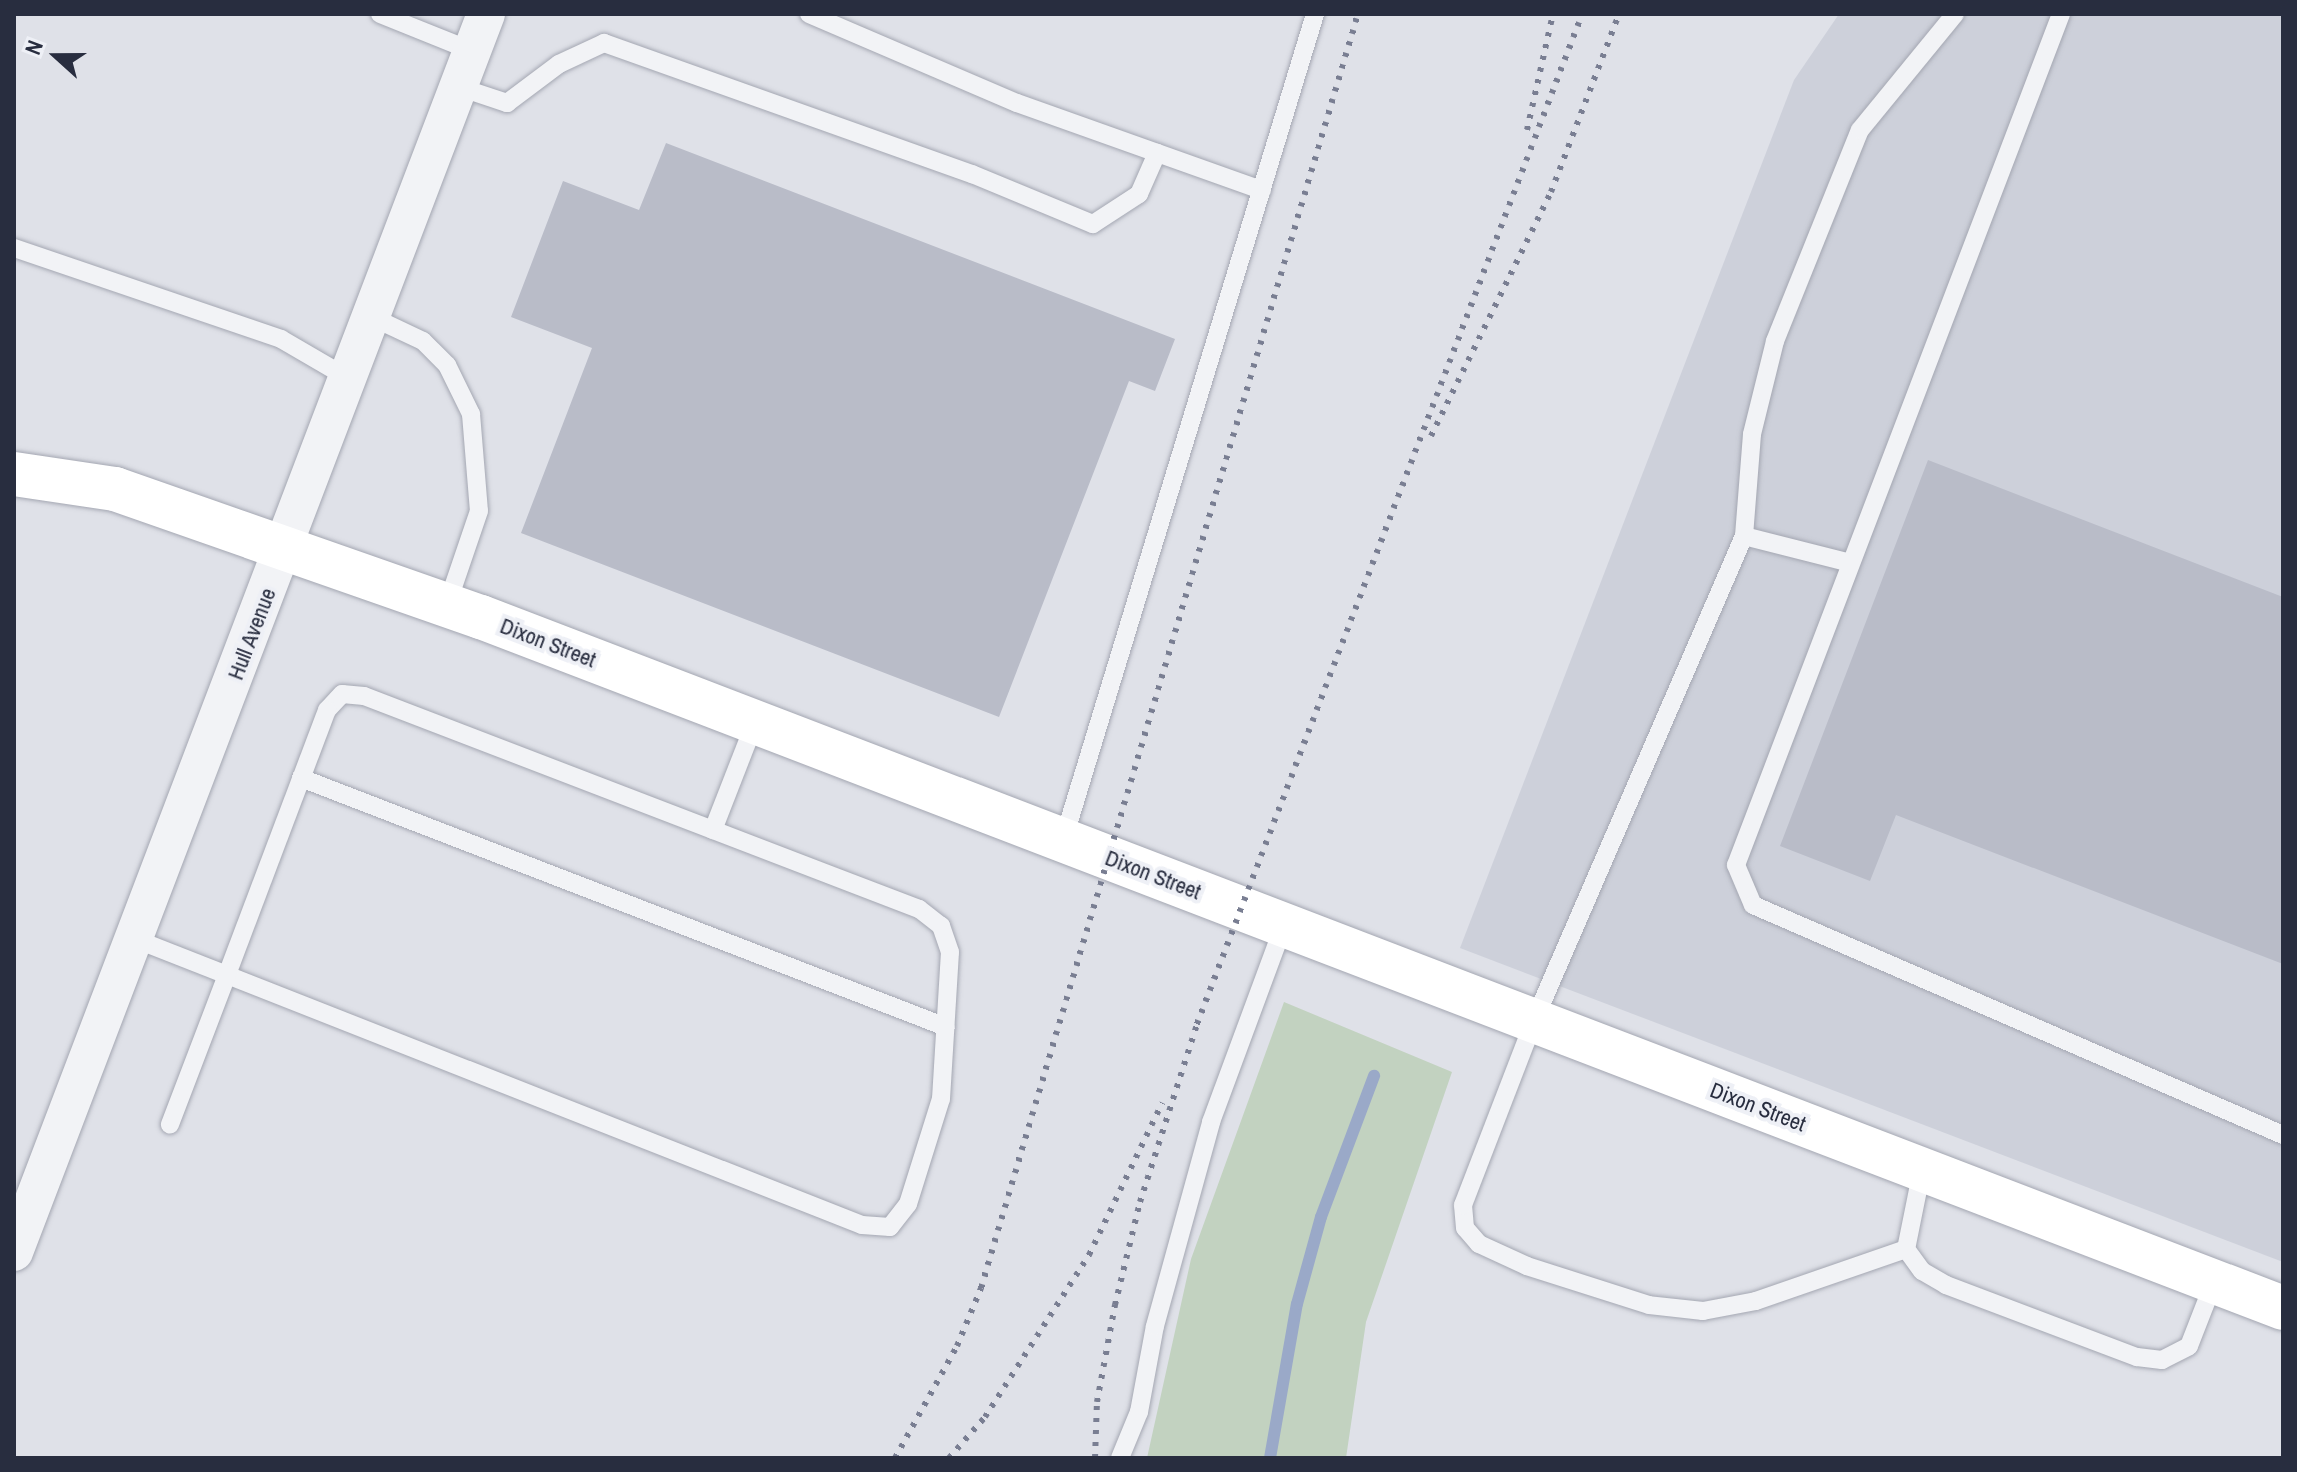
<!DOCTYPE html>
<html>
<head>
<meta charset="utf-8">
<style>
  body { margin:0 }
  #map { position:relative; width:2297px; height:1472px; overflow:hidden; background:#dfe1e8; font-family:"Archivo Narrow",sans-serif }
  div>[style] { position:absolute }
  .built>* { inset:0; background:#cdd0da }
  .green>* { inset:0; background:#c2d2c0 }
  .stream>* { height:12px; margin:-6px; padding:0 6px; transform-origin:6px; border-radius:6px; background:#9aa9c8 }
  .building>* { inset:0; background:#b9bcc8 }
  .roads { filter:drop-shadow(0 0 2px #a4a7b2) drop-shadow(0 0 2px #a4a7b2) }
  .lane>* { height:18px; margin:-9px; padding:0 9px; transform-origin:9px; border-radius:9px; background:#f2f3f6 }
  .street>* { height:38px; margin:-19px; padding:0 19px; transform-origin:19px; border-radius:19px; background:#f2f3f6 }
  .secondary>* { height:44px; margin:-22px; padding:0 22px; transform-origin:22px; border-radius:22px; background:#fff }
  .rail>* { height:6px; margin-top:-3px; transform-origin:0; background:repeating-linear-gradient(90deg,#797e92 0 4px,transparent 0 12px) }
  span { translate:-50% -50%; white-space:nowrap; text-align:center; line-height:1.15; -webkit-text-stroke:8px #eef0f6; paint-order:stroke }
  .street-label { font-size:22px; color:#282d3f }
  .frame { position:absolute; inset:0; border:16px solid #282d3f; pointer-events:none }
  .north { position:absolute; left:16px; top:16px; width:80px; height:80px; -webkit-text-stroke:6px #eef0f6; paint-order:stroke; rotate:291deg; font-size:22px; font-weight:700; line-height:32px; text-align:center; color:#282d3f }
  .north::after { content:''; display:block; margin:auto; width:28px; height:36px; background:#282d3f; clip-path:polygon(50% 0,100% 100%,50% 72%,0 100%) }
</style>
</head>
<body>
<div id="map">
  <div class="built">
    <i style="clip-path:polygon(1839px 14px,2283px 14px,2283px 1262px,1460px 948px,1794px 80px)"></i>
  </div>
  <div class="green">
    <i style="clip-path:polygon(1284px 1002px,1452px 1072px,1366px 1322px,1346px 1458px,1147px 1458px,1191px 1259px)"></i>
  </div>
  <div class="stream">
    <i style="left:1270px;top:1458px;width:156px;rotate:-80.1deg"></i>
    <i style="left:1297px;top:1304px;width:90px;rotate:-74.6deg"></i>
    <i style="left:1321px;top:1217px;width:151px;rotate:-69.4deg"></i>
  </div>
  <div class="building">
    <i style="clip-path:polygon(666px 143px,1175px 339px,1155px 391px,1129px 381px,999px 717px,521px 533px,592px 348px,511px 317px,563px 181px,639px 210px)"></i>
    <i style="clip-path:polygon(1928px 460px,2283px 597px,2283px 964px,1896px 815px,1870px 881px,1780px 846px)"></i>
  </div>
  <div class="roads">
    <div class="lane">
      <i style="left:380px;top:14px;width:99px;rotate:21.9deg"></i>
      <i style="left:809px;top:14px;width:226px;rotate:23.2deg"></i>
      <i style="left:1017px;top:103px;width:260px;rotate:19.6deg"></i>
      <i style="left:2061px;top:14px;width:911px;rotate:110.9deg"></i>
      <i style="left:1736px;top:865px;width:43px;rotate:67deg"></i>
      <i style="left:1753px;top:905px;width:578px;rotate:23.46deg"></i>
      <i style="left:459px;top:87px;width:51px;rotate:18.4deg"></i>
      <i style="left:507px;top:103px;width:65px;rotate:-36.9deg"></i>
      <i style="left:559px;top:64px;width:50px;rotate:-25deg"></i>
      <i style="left:604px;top:43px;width:391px;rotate:19.6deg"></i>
      <i style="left:972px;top:174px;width:131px;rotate:22.5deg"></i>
      <i style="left:1093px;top:224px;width:55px;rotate:-33.1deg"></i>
      <i style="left:1139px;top:194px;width:45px;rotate:-66.3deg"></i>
      <i style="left:14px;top:248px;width:282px;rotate:18.8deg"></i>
      <i style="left:281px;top:339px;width:78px;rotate:30.2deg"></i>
      <i style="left:372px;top:317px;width:56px;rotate:25.2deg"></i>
      <i style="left:423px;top:341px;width:34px;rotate:45deg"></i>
      <i style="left:447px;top:365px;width:55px;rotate:63.9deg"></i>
      <i style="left:471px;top:414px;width:97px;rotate:85.3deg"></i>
      <i style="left:479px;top:511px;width:99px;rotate:108.8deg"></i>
      <i style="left:1744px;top:536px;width:110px;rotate:14.2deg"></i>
      <i style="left:301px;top:778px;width:691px;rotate:21.11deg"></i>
      <i style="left:713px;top:830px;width:116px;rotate:-68.7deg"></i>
      <i style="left:1063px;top:841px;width:865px;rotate:-73.05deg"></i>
      <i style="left:135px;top:939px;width:99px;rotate:21.4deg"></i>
      <i style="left:227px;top:975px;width:682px;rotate:21.49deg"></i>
      <i style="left:862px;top:1225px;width:28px;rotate:4deg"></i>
      <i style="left:890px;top:1227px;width:29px;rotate:-52deg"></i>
      <i style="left:908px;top:1204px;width:110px;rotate:-72.6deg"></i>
      <i style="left:941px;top:1099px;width:147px;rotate:-86.5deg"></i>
      <i style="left:950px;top:952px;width:28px;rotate:-109deg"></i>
      <i style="left:941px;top:926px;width:28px;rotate:-142deg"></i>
      <i style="left:919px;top:909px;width:594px;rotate:-159deg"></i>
      <i style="left:364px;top:696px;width:22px;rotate:-175deg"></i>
      <i style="left:342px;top:694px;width:22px;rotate:133deg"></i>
      <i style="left:327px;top:710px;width:283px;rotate:110.7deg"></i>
      <i style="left:227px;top:975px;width:160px;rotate:110.9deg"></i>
      <i style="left:1922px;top:1170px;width:81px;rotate:101.4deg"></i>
      <i style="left:1906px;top:1249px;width:27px;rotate:54deg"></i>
      <i style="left:1922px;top:1271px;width:28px;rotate:30deg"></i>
      <i style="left:1946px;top:1285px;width:204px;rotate:20.7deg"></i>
      <i style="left:2137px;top:1357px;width:25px;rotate:7deg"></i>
      <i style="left:2162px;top:1360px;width:30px;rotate:-27deg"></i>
      <i style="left:2189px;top:1346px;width:69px;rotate:-68.7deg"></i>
      <i style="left:1906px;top:1249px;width:159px;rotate:160.9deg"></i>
      <i style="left:1756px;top:1301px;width:54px;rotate:169.3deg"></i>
      <i style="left:1703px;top:1311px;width:54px;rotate:-173.7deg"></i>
      <i style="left:1649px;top:1305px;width:128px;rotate:-162.3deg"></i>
      <i style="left:1527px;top:1266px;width:53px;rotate:-155.4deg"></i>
      <i style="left:1479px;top:1244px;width:21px;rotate:-131deg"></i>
      <i style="left:1465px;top:1228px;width:23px;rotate:-95deg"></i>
      <i style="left:1463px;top:1205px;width:197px;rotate:-68.9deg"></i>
      <i style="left:1534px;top:1021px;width:529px;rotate:-66.59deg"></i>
      <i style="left:1744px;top:536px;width:102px;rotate:-85.5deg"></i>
      <i style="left:1752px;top:434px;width:96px;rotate:-76.1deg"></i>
      <i style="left:1775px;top:341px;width:227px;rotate:-68.1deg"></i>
      <i style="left:1860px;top:130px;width:150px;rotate:-50.7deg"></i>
      <i style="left:1120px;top:1458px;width:50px;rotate:-67.6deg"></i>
      <i style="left:1139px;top:1412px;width:87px;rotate:-79.5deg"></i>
      <i style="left:1155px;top:1326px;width:212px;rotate:-74.6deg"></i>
      <i style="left:1211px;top:1122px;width:210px;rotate:-69.7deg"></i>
    </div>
    <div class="street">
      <i style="left:14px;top:1252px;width:1325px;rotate:-69.13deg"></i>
    </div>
    <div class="secondary">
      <i style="left:14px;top:474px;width:102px;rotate:8.4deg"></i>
      <i style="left:115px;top:489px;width:388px;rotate:19.3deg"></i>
      <i style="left:481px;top:617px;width:1930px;rotate:20.98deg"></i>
    </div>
  </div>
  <div class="rail">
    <i style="left:1527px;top:130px;width:119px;rotate:-77.4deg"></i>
    <i style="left:1431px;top:436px;width:272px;rotate:-63.8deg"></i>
    <i style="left:1551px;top:192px;width:191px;rotate:-69.1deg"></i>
    <i style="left:895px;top:1458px;width:128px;rotate:-61deg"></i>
    <i style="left:957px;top:1346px;width:63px;rotate:-67.5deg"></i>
    <i style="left:981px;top:1288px;width:1329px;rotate:-73.52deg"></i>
    <i style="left:949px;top:1458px;width:55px;rotate:-48.7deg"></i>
    <i style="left:985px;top:1417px;width:193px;rotate:-57.3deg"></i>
    <i style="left:1089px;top:1255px;width:169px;rotate:-64.3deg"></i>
    <i style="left:1095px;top:1458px;width:56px;rotate:-88deg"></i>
    <i style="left:1097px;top:1402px;width:99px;rotate:-79.5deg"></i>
    <i style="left:1115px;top:1305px;width:106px;rotate:-76.4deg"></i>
    <i style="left:1140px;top:1202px;width:187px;rotate:-72.2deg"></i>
    <i style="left:1197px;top:1024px;width:1081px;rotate:-69.13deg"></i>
  </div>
  <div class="street-label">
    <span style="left:252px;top:634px;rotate:-69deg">Hull Avenue</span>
    <span style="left:548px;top:643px;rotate:21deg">Dixon Street</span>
    <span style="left:1153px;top:875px;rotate:21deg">Dixon Street</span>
    <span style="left:1758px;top:1107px;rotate:21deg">Dixon Street</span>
  </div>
  <div class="frame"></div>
  <div class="north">N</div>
</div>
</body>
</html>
